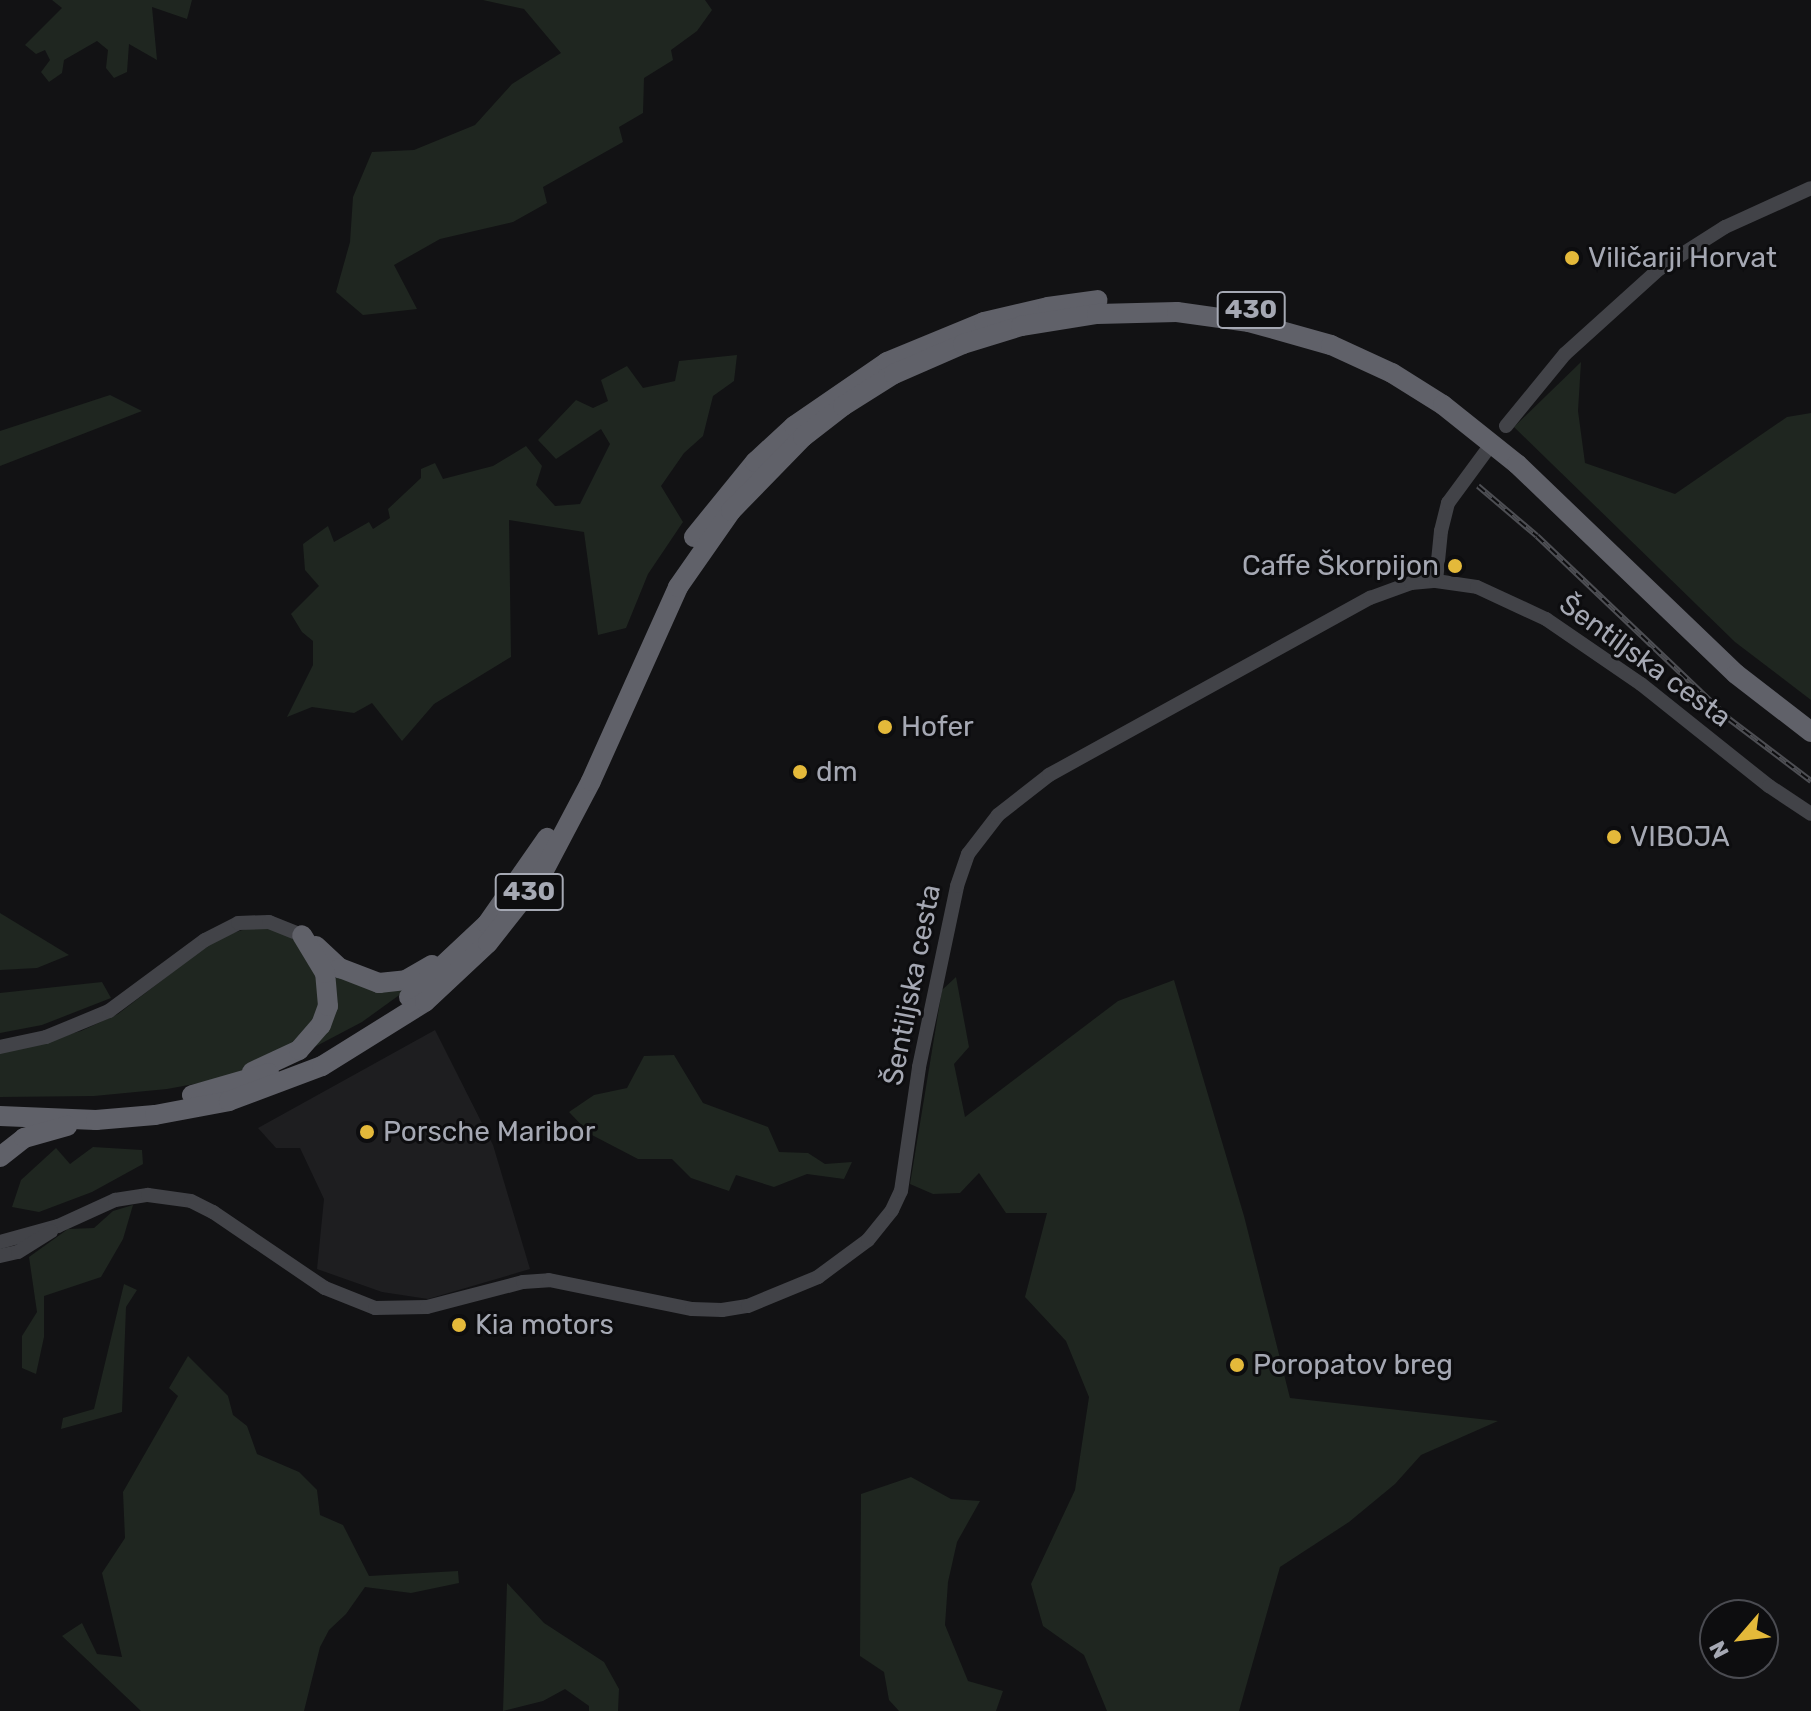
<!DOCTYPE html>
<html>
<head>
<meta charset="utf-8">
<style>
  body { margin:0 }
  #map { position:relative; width:1811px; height:1711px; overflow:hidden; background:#121214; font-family:Rubik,sans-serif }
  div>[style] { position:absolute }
  .built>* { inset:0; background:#1e1e20 }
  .green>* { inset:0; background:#1f2620 }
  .secondary>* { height:14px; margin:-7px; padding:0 7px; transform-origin:7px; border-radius:7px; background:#424348 }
  .highway>* { height:20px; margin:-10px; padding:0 10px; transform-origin:10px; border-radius:10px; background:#606169 }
  .rail>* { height:6px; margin-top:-3px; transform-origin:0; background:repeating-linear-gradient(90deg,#0d0d0f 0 9px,#4d4e53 0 18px); box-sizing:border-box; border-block:2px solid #4d4e53 }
  .dots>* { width:22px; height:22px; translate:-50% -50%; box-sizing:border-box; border:4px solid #0d0d0f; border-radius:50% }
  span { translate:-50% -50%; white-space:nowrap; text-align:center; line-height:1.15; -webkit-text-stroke:6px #0d0d0f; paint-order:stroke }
  .shield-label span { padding:2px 6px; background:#0d0d0f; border:2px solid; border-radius:6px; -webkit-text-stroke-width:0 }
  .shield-label { font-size:26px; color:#a5a8b3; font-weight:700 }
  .poi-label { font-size:28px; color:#a5a8b3 }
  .left { translate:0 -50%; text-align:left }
  .right { translate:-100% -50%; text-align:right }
  .street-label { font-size:28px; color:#a5a8b3 }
  .north { position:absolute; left:1699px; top:1599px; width:80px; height:80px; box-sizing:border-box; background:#0d0d0f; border:2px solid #4a4b51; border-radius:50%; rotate:242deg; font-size:22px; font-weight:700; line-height:32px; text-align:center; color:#a5a8b3 }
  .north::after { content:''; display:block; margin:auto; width:28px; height:36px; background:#e4b93a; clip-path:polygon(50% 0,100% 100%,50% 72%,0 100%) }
</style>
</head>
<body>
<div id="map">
  <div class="built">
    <i style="clip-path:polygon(435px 1030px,493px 1145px,530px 1269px,428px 1299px,382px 1292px,317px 1269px,324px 1199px,300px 1148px,276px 1148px,258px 1128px)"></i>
  </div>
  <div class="green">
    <i style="clip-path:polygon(52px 0,192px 0,187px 19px,152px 7px,157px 60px,129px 44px,127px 72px,114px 78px,106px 68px,108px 50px,97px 41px,64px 60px,62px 73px,49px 82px,41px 72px,50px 60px,45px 50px,36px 54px,25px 45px,62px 8px)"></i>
    <i style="clip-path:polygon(483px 0,705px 0,712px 10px,697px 31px,671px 50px,673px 60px,644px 78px,643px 113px,619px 127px,623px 142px,543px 187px,547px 203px,513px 222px,440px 239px,394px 265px,417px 309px,363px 315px,336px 292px,350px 242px,353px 197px,372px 152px,414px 150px,475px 125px,512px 84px,561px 53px,524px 9px)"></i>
    <i style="clip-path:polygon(737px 355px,734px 381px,713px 396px,703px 436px,684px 453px,661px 486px,683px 522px,648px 574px,626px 628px,598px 635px,584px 532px,509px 520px,511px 657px,434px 704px,402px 741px,372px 703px,354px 713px,312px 707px,287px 717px,313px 665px,313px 641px,302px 632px,291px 614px,319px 586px,305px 570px,303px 544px,328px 526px,334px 542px,369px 522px,373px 529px,390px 518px,388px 509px,421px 478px,421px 469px,435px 463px,443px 479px,493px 466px,526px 446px,542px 466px,536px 485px,555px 506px,580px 504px,610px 444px,601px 429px,556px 459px,538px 440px,576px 400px,593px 408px,608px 401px,601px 380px,627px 366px,643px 388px,675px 381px,679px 361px)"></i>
    <i style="clip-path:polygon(1581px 362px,1578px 411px,1585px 463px,1675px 494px,1787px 417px,1811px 413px,1811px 700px,1735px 642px,1514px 427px)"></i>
    <i style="clip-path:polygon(110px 395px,142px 411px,0 466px,0 431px)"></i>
    <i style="clip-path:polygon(0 913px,69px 955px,37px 968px,0 970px)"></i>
    <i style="clip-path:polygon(252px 927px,270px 928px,290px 936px,304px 947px,317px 966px,322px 1008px,284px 1055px,221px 1079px,167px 1089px,94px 1096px,0 1097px,0 1053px,81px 1031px,118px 1014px,217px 938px)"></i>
    <i style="clip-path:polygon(331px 964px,416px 983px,362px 1022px,305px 1052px)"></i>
    <i style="clip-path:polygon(956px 977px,969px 1047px,954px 1064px,965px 1117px,1118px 1001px,1174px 980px,1244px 1216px,1290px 1398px,1498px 1421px,1421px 1455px,1395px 1484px,1349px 1522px,1280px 1567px,1239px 1711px,1107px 1711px,1084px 1655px,1043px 1626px,1031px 1584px,1075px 1490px,1089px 1397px,1066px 1341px,1025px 1297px,1047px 1213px,1006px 1213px,979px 1173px,960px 1193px,933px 1194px,910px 1184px,942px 990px)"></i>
    <i style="clip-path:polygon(102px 982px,111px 998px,42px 1025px,0 1033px,0 993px)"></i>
    <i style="clip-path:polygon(674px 1055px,703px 1103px,768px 1127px,779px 1152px,808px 1153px,825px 1164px,852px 1162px,844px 1179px,807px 1174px,774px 1187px,736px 1175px,729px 1191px,691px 1178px,672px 1159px,638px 1159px,590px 1134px,569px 1112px,594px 1095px,627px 1088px,644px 1056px)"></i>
    <i style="clip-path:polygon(93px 1147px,142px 1150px,143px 1164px,92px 1192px,39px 1212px,12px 1207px,21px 1180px,56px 1148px,70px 1164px)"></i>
    <i style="clip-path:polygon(133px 1205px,123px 1239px,101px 1277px,44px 1296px,44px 1337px,36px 1374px,22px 1368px,22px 1336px,37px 1312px,29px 1257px,68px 1229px,94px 1228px,113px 1211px)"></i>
    <i style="clip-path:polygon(124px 1284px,137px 1290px,126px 1307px,122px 1412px,61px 1429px,63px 1418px,94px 1409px)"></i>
    <i style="clip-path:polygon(188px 1356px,228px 1396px,233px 1415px,247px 1426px,257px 1454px,299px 1472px,317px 1490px,320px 1515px,343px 1525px,369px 1576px,458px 1571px,459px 1583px,411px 1593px,365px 1587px,346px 1614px,329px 1630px,320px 1647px,304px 1711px,141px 1711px,62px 1636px,82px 1623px,97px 1654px,122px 1657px,102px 1573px,125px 1538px,123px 1492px,178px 1396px,169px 1388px)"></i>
    <i style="clip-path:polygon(911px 1477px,951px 1499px,980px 1501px,957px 1542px,948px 1582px,945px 1625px,968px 1681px,1003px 1691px,996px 1711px,899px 1711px,889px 1700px,884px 1672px,860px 1656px,861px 1494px)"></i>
    <i style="clip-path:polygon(507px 1583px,544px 1623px,604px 1662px,619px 1689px,618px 1711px,589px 1711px,589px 1706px,565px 1689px,543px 1701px,503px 1711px)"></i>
  </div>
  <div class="secondary">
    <i style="left:1506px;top:426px;width:93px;rotate:-50.7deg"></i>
    <i style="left:1565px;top:354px;width:127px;rotate:-42.1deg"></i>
    <i style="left:1659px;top:269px;width:78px;rotate:-32.5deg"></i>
    <i style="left:1725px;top:227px;width:94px;rotate:-24.4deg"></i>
    <i style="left:1436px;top:581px;width:50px;rotate:-84.3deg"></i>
    <i style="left:1441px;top:531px;width:29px;rotate:-76deg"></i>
    <i style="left:1448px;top:503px;width:66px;rotate:-53.7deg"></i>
    <i style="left:0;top:1047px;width:47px;rotate:-12.3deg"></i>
    <i style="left:46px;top:1037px;width:68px;rotate:-22.4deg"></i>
    <i style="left:109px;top:1011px;width:119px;rotate:-36.5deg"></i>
    <i style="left:205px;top:940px;width:37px;rotate:-27deg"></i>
    <i style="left:238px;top:923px;width:31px;rotate:-2deg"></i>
    <i style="left:269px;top:922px;width:35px;rotate:22deg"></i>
    <i style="left:0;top:1242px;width:60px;rotate:-15.4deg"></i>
    <i style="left:58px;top:1226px;width:63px;rotate:-24.5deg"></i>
    <i style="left:115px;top:1200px;width:33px;rotate:-9deg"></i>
    <i style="left:148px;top:1195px;width:43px;rotate:7.9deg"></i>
    <i style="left:191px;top:1201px;width:25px;rotate:27deg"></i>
    <i style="left:213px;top:1212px;width:135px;rotate:34.2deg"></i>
    <i style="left:325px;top:1288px;width:54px;rotate:21.8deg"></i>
    <i style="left:375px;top:1308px;width:52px;rotate:-1.1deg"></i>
    <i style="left:427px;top:1307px;width:99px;rotate:-14.6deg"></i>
    <i style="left:523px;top:1282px;width:26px;rotate:-4deg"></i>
    <i style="left:549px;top:1280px;width:146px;rotate:11.5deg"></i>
    <i style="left:692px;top:1309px;width:30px;rotate:2deg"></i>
    <i style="left:722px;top:1310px;width:26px;rotate:-9deg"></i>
    <i style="left:748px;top:1306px;width:76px;rotate:-22.5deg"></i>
    <i style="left:818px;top:1277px;width:62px;rotate:-36.5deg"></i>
    <i style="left:868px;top:1240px;width:38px;rotate:-51deg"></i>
    <i style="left:892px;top:1210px;width:21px;rotate:-65deg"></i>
    <i style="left:901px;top:1191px;width:125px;rotate:-81.7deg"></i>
    <i style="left:919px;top:1067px;width:185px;rotate:-78.1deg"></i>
    <i style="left:957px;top:886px;width:34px;rotate:-71deg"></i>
    <i style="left:968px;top:854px;width:49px;rotate:-52.4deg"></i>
    <i style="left:998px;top:815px;width:65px;rotate:-38.1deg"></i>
    <i style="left:1049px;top:775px;width:367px;rotate:-28.9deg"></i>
    <i style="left:1370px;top:598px;width:44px;rotate:-20.1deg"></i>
    <i style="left:1411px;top:583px;width:25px;rotate:-5deg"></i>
    <i style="left:1436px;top:581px;width:41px;rotate:8.3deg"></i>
    <i style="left:1477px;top:587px;width:76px;rotate:24.9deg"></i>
    <i style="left:1546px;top:619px;width:115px;rotate:34.4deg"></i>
    <i style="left:1641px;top:684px;width:164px;rotate:38.6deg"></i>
    <i style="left:1769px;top:786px;width:50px;rotate:33.7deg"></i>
    <i style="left:0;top:1256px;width:18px;rotate:-13deg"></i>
    <i style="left:18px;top:1252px;width:39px;rotate:-32deg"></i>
  </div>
  <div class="highway">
    <i style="left:694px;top:537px;width:97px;rotate:-50.9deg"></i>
    <i style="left:755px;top:462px;width:53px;rotate:-42.7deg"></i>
    <i style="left:794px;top:426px;width:113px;rotate:-34.5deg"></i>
    <i style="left:887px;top:362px;width:105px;rotate:-22.4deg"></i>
    <i style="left:984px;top:322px;width:66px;rotate:-13.2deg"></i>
    <i style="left:1048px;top:307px;width:50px;rotate:-8deg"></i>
    <i style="left:316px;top:946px;width:33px;rotate:43deg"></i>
    <i style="left:340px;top:968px;width:42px;rotate:21deg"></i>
    <i style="left:379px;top:983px;width:27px;rotate:-6deg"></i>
    <i style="left:406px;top:980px;width:30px;rotate:-30deg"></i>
    <i style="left:409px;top:997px;width:107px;rotate:-43.1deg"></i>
    <i style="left:487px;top:924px;width:105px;rotate:-55.1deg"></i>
    <i style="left:252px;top:1072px;width:52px;rotate:-25.1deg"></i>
    <i style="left:299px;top:1050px;width:33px;rotate:-49deg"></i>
    <i style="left:321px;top:1025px;width:20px;rotate:-70deg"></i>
    <i style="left:328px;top:1006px;width:33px;rotate:-95deg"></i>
    <i style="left:325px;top:973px;width:44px;rotate:-121.2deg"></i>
    <i style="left:192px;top:1095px;width:80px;rotate:-15.9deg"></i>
    <i style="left:0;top:1116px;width:96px;rotate:2.4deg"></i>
    <i style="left:96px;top:1120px;width:59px;rotate:-4.8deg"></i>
    <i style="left:155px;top:1115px;width:75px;rotate:-10.7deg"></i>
    <i style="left:229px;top:1101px;width:99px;rotate:-20.6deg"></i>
    <i style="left:322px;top:1066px;width:121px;rotate:-31.9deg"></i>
    <i style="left:425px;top:1002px;width:86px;rotate:-43.1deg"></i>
    <i style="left:488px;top:943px;width:85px;rotate:-51.7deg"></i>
    <i style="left:541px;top:876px;width:107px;rotate:-62.2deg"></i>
    <i style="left:591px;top:781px;width:213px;rotate:-65.8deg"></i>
    <i style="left:678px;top:587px;width:93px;rotate:-55.1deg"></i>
    <i style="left:731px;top:511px;width:103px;rotate:-45.8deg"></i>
    <i style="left:803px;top:437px;width:51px;rotate:-37.8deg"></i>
    <i style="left:843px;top:406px;width:60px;rotate:-32.1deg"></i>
    <i style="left:894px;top:374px;width:75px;rotate:-23.5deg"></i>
    <i style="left:963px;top:344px;width:61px;rotate:-17.2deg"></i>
    <i style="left:1021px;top:326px;width:77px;rotate:-9deg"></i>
    <i style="left:1097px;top:314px;width:80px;rotate:-1.4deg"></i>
    <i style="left:1177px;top:312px;width:73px;rotate:7.9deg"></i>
    <i style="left:1249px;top:322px;width:85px;rotate:15.7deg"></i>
    <i style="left:1331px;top:345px;width:67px;rotate:24.7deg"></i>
    <i style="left:1392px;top:373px;width:60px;rotate:32.1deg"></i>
    <i style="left:1443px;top:405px;width:95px;rotate:38.6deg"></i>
    <i style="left:1517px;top:464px;width:303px;rotate:43.8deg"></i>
    <i style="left:1736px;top:674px;width:95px;rotate:37.7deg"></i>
    <i style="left:0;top:1157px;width:31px;rotate:-38deg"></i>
    <i style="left:24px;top:1138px;width:45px;rotate:-15.6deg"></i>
  </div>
  <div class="rail">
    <i style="left:1478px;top:486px;width:77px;rotate:40.3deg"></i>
    <i style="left:1537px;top:536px;width:265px;rotate:43.6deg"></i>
    <i style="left:1729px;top:719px;width:103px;rotate:37.1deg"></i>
  </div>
  <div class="dots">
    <i style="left:1572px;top:258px;background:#e4b93a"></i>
    <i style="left:1455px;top:566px;background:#e4b93a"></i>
    <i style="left:885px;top:727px;background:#e4b93a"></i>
    <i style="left:800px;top:772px;background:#e4b93a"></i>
    <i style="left:1614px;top:837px;background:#e4b93a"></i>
    <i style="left:367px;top:1132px;background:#e4b93a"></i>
    <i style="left:459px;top:1325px;background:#e4b93a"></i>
    <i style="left:1237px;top:1365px;background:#e4b93a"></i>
  </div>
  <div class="shield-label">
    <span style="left:1251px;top:310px">430</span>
    <span style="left:529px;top:892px">430</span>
  </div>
  <div class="poi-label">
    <span class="left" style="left:1588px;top:258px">Viličarji Horvat</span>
    <span class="right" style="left:1439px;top:566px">Caffe Škorpijon</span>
    <span class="left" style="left:901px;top:727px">Hofer</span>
    <span class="left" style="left:816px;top:772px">dm</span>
    <span class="left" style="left:1630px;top:837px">VIBOJA</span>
    <span class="left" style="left:383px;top:1132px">Porsche Maribor</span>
    <span class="left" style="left:475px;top:1325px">Kia motors</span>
    <span class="left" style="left:1253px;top:1365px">Poropatov breg</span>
  </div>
  <div class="street-label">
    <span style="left:1645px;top:661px;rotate:36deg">Šentiljska cesta</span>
    <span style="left:912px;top:985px;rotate:-79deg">Šentiljska cesta</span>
  </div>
  <div class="north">N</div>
</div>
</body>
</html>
